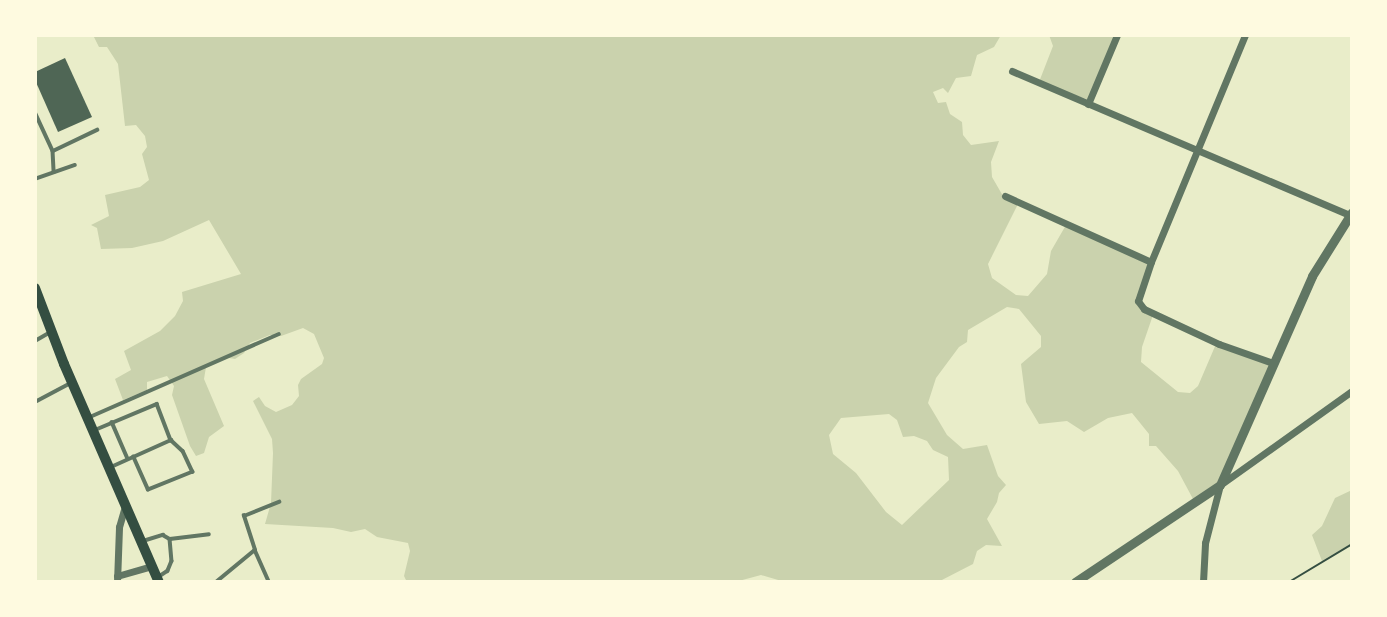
<!DOCTYPE html>
<html>
<head>
<meta charset="utf-8">
<style>
  body { margin:0 }
  #map { position:relative; width:1387px; height:617px; overflow:hidden; background:#e9edc9; font-family:"Roboto Condensed",sans-serif }
  div>[style] { position:absolute }
  .green>* { inset:0; background:#cad2ad }
  .building>* { inset:0; background:#4f6655 }
  .path>* { height:2px; margin:-1px; padding:0 1px; transform-origin:1px; border-radius:1px; background:#344e41 }
  .service>* { height:3.5px; margin:-1.75px; padding:0 1.75px; transform-origin:1.75px; border-radius:1.75px; background:#617663 }
  .minor>* { height:7px; margin:-3.5px; padding:0 3.5px; transform-origin:3.5px; border-radius:3.5px; background:#617663 }
  .tertiary>* { height:9px; margin:-4.5px; padding:0 4.5px; transform-origin:4.5px; border-radius:4.5px; background:#617663 }
  .trunk>* { height:10px; margin:-5px; padding:0 5px; transform-origin:5px; border-radius:5px; background:#344e41 }
  span { translate:-50% -50%; white-space:nowrap; text-align:center; line-height:1.15; -webkit-text-stroke:5px #fefae0; paint-order:stroke }
  .frame { position:absolute; inset:0; border:37px solid #fefae0; pointer-events:none }
</style>
</head>
<body>
<div id="map">
  <div class="green">
    <i style="clip-path:polygon(evenodd,93px 35px,1001px 35px,994px 47px,977px 55px,971px 76px,956px 78px,948px 93px,943px 88px,933px 92px,938px 103px,946px 102px,950px 114px,962px 122px,963px 135px,971px 145px,999px 141px,991px 162px,992px 177px,1003px 196px,1018px 204px,988px 264px,992px 278px,1016px 295px,1028px 296px,1047px 274px,1051px 251px,1066px 225px,1150px 262px,1138px 300px,1153px 315px,1142px 347px,1141px 362px,1178px 392px,1190px 393px,1198px 386px,1216px 344px,1271px 363px,1220px 486px,1193px 499px,1178px 471px,1156px 446px,1149px 446px,1149px 434px,1132px 413px,1108px 418px,1084px 432px,1067px 421px,1039px 424px,1026px 402px,1021px 364px,1041px 347px,1041px 336px,1019px 309px,1007px 307px,968px 330px,967px 342px,959px 347px,936px 378px,928px 403px,947px 435px,963px 449px,987px 445px,998px 476px,1006px 485px,999px 493px,997px 502px,987px 519px,1002px 546px,986px 545px,977px 551px,973px 564px,938px 582px,785px 582px,761px 575px,735px 582px,407px 582px,404px 576px,410px 551px,408px 543px,377px 537px,365px 529px,351px 532px,333px 528px,265px 524px,271px 503px,273px 453px,272px 439px,253px 401px,259px 397px,265px 406px,276px 412px,292px 405px,299px 396px,298px 385px,301px 379px,322px 364px,324px 358px,314px 334px,303px 328px,281px 336px,270px 335px,250px 343px,244px 353px,235px 359px,223px 357px,206px 367px,204px 379px,224px 426px,209px 437px,204px 453px,196px 456px,190px 446px,172px 395px,174px 386px,167px 376px,147px 382px,147px 390px,123px 400px,115px 379px,131px 370px,124px 351px,160px 331px,175px 316px,183px 301px,182px 292px,241px 274px,209px 220px,163px 241px,132px 248px,101px 249px,97px 228px,91px 225px,109px 216px,105px 195px,140px 187px,149px 180px,142px 154px,147px 147px,145px 136px,136px 125px,125px 126px,118px 64px,107px 47px,99px 47px,93px 35px,889px 414px,897px 420px,903px 437px,914px 436px,927px 441px,933px 450px,948px 457px,949px 480px,902px 525px,886px 512px,856px 473px,833px 454px,829px 435px,841px 418px,889px 414px)"></i>
    <i style="clip-path:polygon(1049px 35px,1116px 35px,1089px 100px,1039px 82px,1053px 46px)"></i>
    <i style="clip-path:polygon(1352px 490px,1352px 543px,1322px 561px,1312px 535px,1322px 526px,1335px 498px)"></i>
  </div>
  <div class="building">
    <i style="clip-path:polygon(65px 58px,92px 117px,58px 132px,35px 80px,35px 72px)"></i>
  </div>
  <div class="path">
    <i style="left:1289px;top:582px;width:74px;rotate:-31.1deg"></i>
  </div>
  <div class="service">
    <i style="left:35px;top:112px;width:43px;rotate:65.2deg"></i>
    <i style="left:53px;top:151px;width:21px;rotate:87deg"></i>
    <i style="left:53px;top:151px;width:49px;rotate:-25.5deg"></i>
    <i style="left:35px;top:179px;width:42px;rotate:-19.3deg"></i>
    <i style="left:35px;top:341px;width:16px;rotate:-30deg"></i>
    <i style="left:35px;top:402px;width:40px;rotate:-28deg"></i>
    <i style="left:90px;top:417px;width:206px;rotate:-23.7deg"></i>
    <i style="left:112px;top:422px;width:40px;rotate:66.6deg"></i>
    <i style="left:95px;top:430px;width:67px;rotate:-22.8deg"></i>
    <i style="left:157px;top:404px;width:39px;rotate:69deg"></i>
    <i style="left:171px;top:440px;width:16px;rotate:43deg"></i>
    <i style="left:183px;top:451px;width:23px;rotate:65deg"></i>
    <i style="left:193px;top:472px;width:48px;rotate:158.2deg"></i>
    <i style="left:148px;top:490px;width:36px;rotate:-114deg"></i>
    <i style="left:111px;top:467px;width:66px;rotate:-24.2deg"></i>
    <i style="left:170px;top:539px;width:39px;rotate:-7deg"></i>
    <i style="left:143px;top:541px;width:21px;rotate:-17deg"></i>
    <i style="left:163px;top:535px;width:8px;rotate:30deg"></i>
    <i style="left:170px;top:539px;width:22px;rotate:85deg"></i>
    <i style="left:172px;top:561px;width:11px;rotate:112deg"></i>
    <i style="left:168px;top:571px;width:11px;rotate:146deg"></i>
    <i style="left:255px;top:550px;width:35px;rotate:66deg"></i>
    <i style="left:216px;top:582px;width:50px;rotate:-39.4deg"></i>
    <i style="left:255px;top:550px;width:36px;rotate:-108deg"></i>
    <i style="left:244px;top:516px;width:38px;rotate:-22deg"></i>
  </div>
  <div class="minor">
    <i style="left:1245px;top:35px;width:246px;rotate:112.5deg"></i>
    <i style="left:1151px;top:262px;width:41px;rotate:108.4deg"></i>
    <i style="left:1138px;top:301px;width:10px;rotate:53deg"></i>
    <i style="left:1144px;top:309px;width:83px;rotate:25deg"></i>
    <i style="left:1219px;top:344px;width:57px;rotate:19.4deg"></i>
    <i style="left:1012px;top:71px;width:367px;rotate:23.1deg"></i>
    <i style="left:1088px;top:104px;width:75px;rotate:-67.2deg"></i>
    <i style="left:1005px;top:196px;width:160px;rotate:24.3deg"></i>
    <i style="left:117px;top:576px;width:35px;rotate:-16deg"></i>
    <i style="left:117px;top:582px;width:55px;rotate:-87.9deg"></i>
    <i style="left:119px;top:527px;width:22px;rotate:-74deg"></i>
    <i style="left:1203px;top:582px;width:39px;rotate:-87deg"></i>
    <i style="left:1205px;top:543px;width:60px;rotate:-75.5deg"></i>
    <i style="left:1220px;top:485px;width:162px;rotate:-35.5deg"></i>
  </div>
  <div class="tertiary">
    <i style="left:1075px;top:582px;width:174px;rotate:-33.8deg"></i>
    <i style="left:1220px;top:485px;width:228px;rotate:-66.2deg"></i>
    <i style="left:1312px;top:276px;width:75px;rotate:-58deg"></i>
  </div>
  <div class="trunk">
    <i style="left:35px;top:288px;width:81px;rotate:69.1deg"></i>
    <i style="left:64px;top:364px;width:238px;rotate:66.5deg"></i>
  </div>
  <div class="frame"></div>
</div>
</body>
</html>
